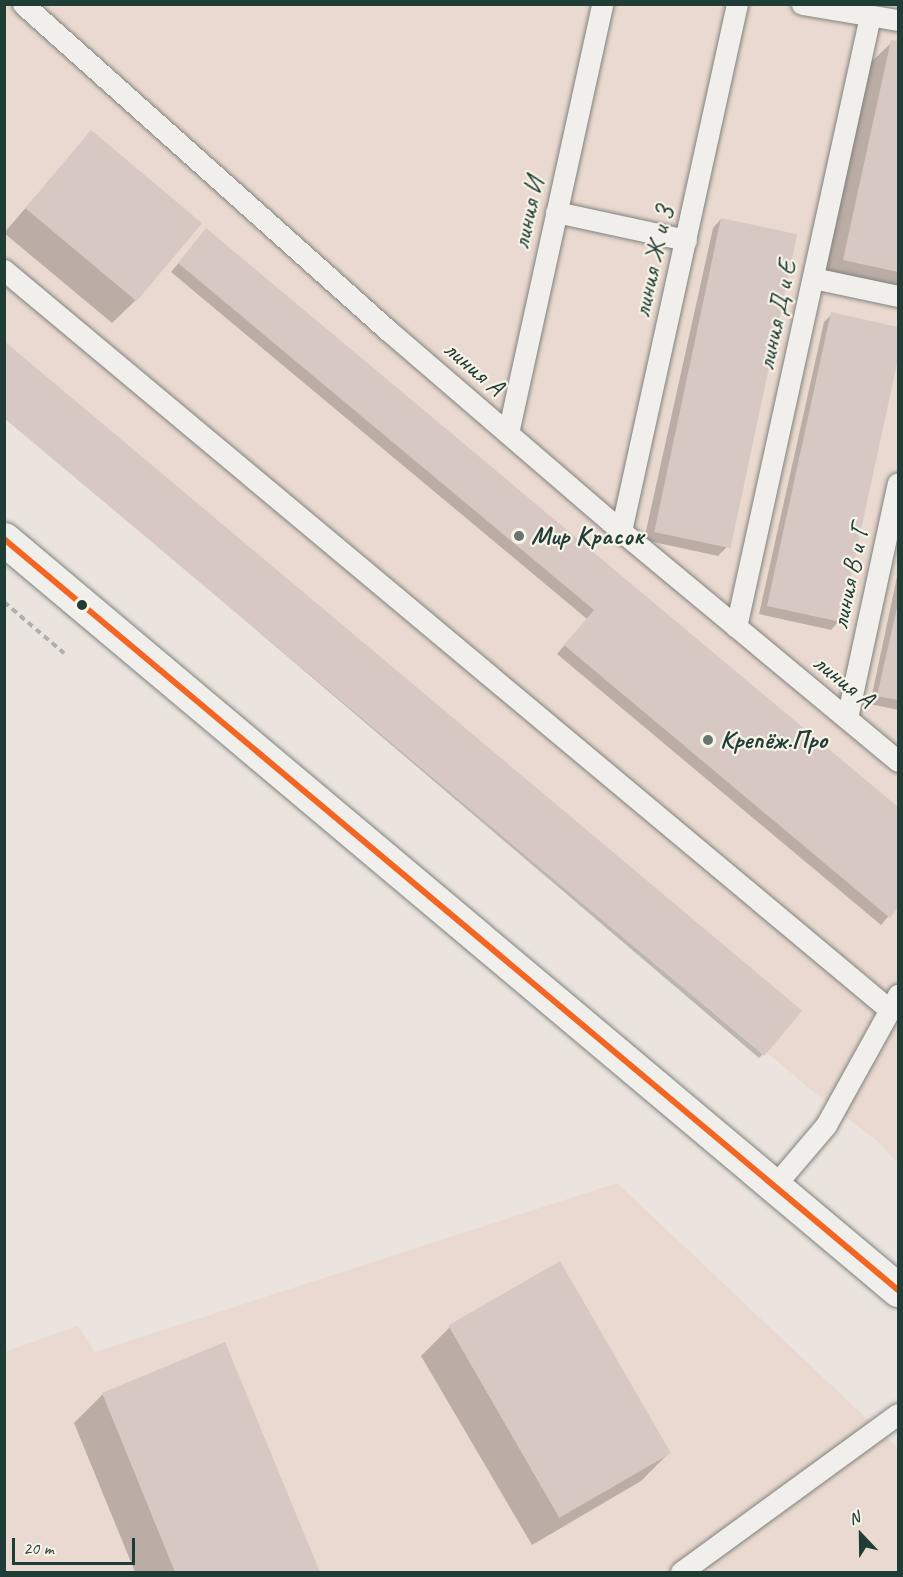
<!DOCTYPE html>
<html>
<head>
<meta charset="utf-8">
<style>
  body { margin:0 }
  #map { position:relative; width:903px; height:1577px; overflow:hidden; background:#ebe4de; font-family:Caveat,sans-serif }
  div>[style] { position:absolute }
  .built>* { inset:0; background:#ead9d0 }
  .shadow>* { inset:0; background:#0003 }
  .building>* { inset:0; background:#d7c8c4; transform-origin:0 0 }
  .path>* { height:4px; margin-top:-2px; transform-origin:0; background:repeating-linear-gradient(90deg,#afb0ac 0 6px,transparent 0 10.5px) }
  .roads { filter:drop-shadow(0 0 2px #80837e) drop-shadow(0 0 2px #80837e) }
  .lane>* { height:21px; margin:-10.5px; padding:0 10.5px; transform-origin:10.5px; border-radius:10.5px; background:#f1efeb }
  .secondary>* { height:33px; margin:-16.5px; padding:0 16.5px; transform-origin:16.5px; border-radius:16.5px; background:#f1efeb }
  .bus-1>* { height:6px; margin:-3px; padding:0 3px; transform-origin:3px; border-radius:3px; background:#f26522 }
  .dots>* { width:16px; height:16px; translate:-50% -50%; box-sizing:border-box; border:3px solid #f7f3e8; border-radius:50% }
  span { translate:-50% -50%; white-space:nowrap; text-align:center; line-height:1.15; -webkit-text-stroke:4.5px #f7f3e8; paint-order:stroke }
  .street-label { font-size:26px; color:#1f3d34 }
  .poi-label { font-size:26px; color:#1f3d34; font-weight:700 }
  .left { translate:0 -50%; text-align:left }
  .frame { position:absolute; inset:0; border:6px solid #1f3d34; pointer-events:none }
  .north { position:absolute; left:831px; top:1505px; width:60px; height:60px; -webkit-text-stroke:4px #f7f3e8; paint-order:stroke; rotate:338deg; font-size:16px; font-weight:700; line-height:24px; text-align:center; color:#1f3d34 }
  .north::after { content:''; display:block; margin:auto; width:21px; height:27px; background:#1f3d34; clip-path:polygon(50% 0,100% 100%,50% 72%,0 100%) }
  .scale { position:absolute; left:12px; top:1538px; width:123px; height:27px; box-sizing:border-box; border:3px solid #1f3d34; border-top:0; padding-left:8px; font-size:18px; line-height:21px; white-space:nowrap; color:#1f3d34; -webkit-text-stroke:4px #f7f3e8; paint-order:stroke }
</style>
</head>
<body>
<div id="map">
  <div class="built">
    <i style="clip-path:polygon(5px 5px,898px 5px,898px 1163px,876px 1140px,806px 1086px,5px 400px)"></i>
    <i style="clip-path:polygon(617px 1183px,898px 1448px,898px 1572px,5px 1572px,4px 1352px,78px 1326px,95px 1352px)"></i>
  </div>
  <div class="shadow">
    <i style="clip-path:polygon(892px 42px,898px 43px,898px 292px,820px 283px,868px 65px)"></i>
    <i style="clip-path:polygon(91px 132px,136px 300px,112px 323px,4px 233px)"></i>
    <i style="clip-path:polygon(721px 219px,726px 548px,718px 556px,644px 540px,713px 228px)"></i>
    <i style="clip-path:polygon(206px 230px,898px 809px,898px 905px,881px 925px,557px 654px,587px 619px,171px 272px)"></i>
    <i style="clip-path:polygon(832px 314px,898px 328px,898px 352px,839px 621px,831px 630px,759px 614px,824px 322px)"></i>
    <i style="clip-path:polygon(4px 343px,767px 1050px,759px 1058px,4px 415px)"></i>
    <i style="clip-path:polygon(898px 572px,898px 710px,870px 704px)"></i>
    <i style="clip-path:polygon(450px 1327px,670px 1452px,641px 1481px,532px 1545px,421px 1356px)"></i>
    <i style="clip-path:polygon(224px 1344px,318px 1572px,135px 1572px,74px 1423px,103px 1394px)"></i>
  </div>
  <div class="building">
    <i style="clip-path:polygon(891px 40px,898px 41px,898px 272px,843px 260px)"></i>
    <i style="left:91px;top:130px;width:145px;height:102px;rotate:40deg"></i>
    <i style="left:721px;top:218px;width:78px;height:321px;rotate:12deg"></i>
    <i style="clip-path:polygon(206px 228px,898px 807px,898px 907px,890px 918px,564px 645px,594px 610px,178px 263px)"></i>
    <i style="clip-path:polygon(831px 312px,898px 327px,898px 359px,841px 622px,767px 606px)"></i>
    <i style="left:4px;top:341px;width:1042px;height:59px;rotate:40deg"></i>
    <i style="clip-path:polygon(898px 603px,898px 700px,877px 696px)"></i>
    <i style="left:560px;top:1261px;width:222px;height:129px;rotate:60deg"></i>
    <i style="clip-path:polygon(225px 1342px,320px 1572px,175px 1572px,102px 1393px)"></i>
  </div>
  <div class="path">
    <i style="left:4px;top:602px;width:79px;rotate:40.4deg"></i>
  </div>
  <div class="roads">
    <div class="lane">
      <i style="left:23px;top:4px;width:492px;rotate:41.8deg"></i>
      <i style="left:390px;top:332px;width:305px;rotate:40.7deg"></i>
      <i style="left:621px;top:531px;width:360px;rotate:39.7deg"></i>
      <i style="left:802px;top:4px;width:97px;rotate:9.5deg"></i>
      <i style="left:556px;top:212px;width:133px;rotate:12.2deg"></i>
      <i style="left:4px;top:270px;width:1154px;rotate:39.87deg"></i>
      <i style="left:813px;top:278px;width:87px;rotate:12deg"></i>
      <i style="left:508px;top:433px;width:439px;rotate:-77.6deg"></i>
      <i style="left:621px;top:531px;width:540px;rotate:-77.59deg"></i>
      <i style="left:736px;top:627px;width:626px;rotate:-77.63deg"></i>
      <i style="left:847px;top:718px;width:240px;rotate:-77.8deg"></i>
      <i style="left:775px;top:1185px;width:79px;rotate:-49.6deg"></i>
      <i style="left:826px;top:1125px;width:149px;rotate:-61deg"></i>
      <i style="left:681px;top:1572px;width:268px;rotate:-36.1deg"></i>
    </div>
    <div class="secondary">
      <i style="left:4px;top:539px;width:1168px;rotate:40.03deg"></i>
    </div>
  </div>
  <div class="bus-1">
    <i style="left:4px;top:539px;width:1168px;rotate:40.03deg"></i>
  </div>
  <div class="dots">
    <i style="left:519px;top:536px;background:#667770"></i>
    <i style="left:82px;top:605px;background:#1f3d34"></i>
    <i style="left:708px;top:740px;background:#667770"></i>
  </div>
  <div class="street-label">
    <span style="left:528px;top:213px;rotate:-78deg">линия И</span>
    <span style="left:653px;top:262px;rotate:-78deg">линия Ж и З</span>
    <span style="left:777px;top:315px;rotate:-78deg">линия Д и Е</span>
    <span style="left:474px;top:368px;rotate:41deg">линия А</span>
    <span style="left:850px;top:577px;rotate:-78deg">линия В и Г</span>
    <span style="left:844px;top:681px;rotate:39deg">линия А</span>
  </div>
  <div class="poi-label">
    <span class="left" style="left:531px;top:536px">Мир Красок</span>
    <span class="left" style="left:720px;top:740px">Крепёж.Про</span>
  </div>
  <div class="frame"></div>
  <div class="north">N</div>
  <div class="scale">20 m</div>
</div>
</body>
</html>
